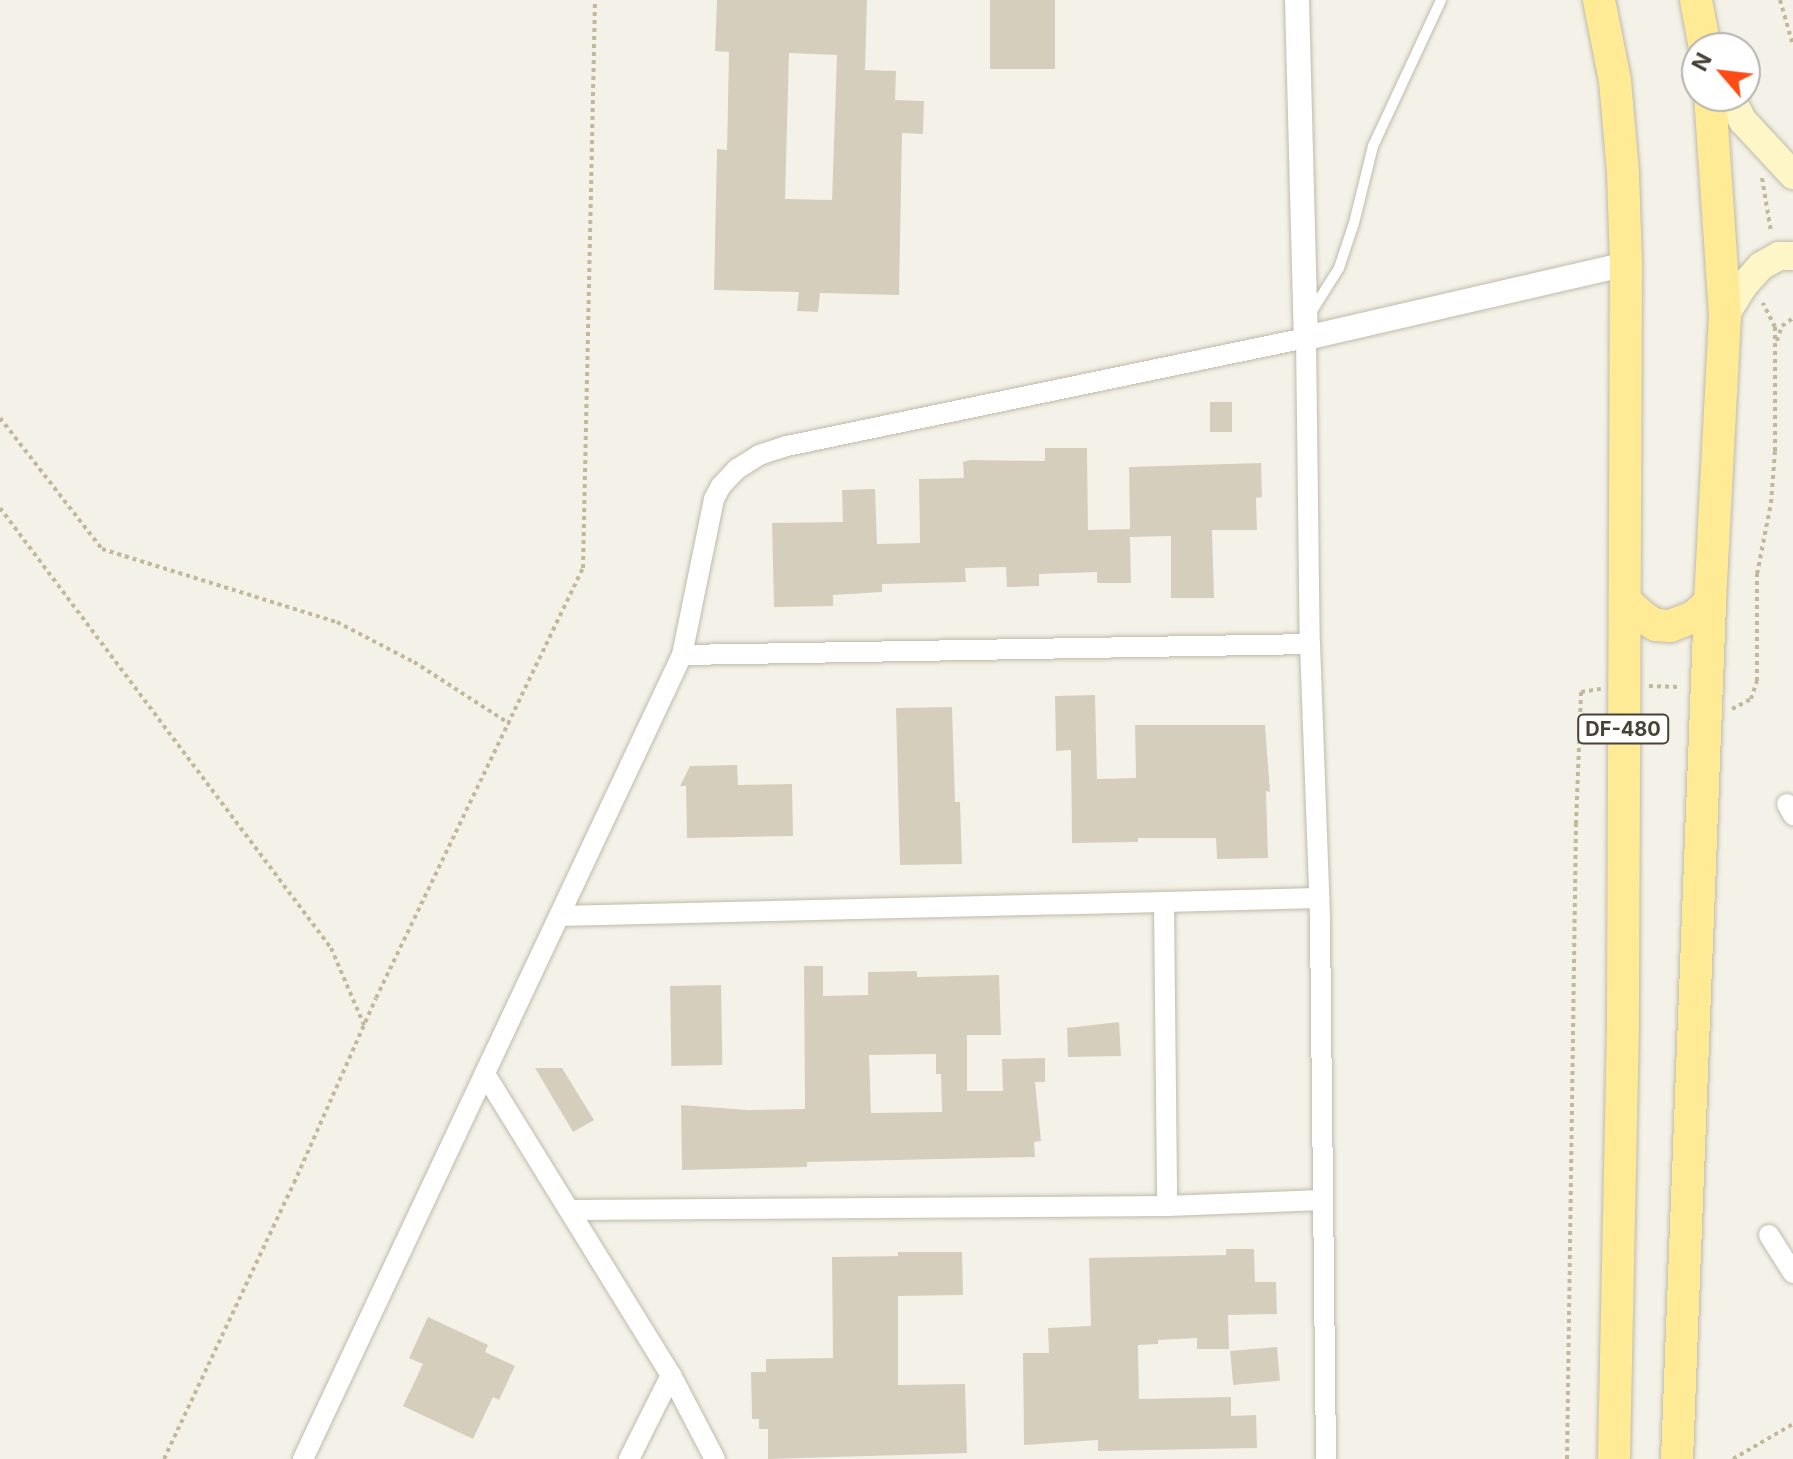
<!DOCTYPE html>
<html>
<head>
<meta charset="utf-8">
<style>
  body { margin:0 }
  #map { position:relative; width:1793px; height:1459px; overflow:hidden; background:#f4f2e8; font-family:Inter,sans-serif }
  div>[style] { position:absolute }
  .building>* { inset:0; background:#d6cebd; transform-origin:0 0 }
  .path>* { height:4px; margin-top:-2px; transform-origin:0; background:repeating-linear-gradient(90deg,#c2b89a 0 4px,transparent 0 8px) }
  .roads { filter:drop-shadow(0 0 2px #c0baaa) drop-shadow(0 0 2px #c0baaa) }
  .service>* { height:10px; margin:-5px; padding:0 5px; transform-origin:5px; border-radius:5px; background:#fff }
  .minor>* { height:20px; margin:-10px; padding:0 10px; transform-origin:10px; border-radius:10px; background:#fff }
  .tertiary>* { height:24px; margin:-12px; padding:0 12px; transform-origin:12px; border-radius:12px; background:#fff }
  .secondary>* { height:28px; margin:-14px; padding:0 14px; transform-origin:14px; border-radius:14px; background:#fff6c7 }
  .primary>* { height:32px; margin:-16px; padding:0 16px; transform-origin:16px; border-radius:16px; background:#ffea96 }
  span { translate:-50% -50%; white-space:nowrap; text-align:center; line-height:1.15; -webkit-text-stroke:6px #fff; paint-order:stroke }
  .shield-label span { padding:2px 6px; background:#fff; border:2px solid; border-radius:6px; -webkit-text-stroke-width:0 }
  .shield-label { font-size:20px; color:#484236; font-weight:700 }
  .north { position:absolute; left:1681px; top:32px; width:80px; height:80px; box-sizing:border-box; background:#fff; border:2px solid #b6b3af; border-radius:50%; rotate:298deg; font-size:22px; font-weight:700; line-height:32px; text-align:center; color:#484236 }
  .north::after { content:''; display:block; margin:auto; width:28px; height:36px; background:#ff4b14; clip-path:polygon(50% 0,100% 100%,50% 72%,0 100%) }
</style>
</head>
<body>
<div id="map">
  <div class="building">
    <i style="clip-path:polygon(evenodd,717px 0,867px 0,865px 70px,896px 71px,895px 100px,924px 101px,923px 134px,902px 133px,899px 295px,820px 293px,818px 312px,797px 311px,799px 292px,714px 290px,717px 149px,727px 150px,729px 52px,715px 51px,717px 0,789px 53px,837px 55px,832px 200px,785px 199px,789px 53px)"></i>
    <i style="left:990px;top:0;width:65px;height:69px"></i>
    <i style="left:1210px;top:402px;width:22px;height:30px"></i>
    <i style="clip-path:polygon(1045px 448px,1087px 448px,1088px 530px,1130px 529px,1129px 467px,1261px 463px,1262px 497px,1256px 498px,1257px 530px,1212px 530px,1214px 598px,1171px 598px,1171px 536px,1130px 537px,1131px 583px,1097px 583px,1097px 572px,1039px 574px,1039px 586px,1007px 587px,1006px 567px,965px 568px,966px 582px,882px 584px,882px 592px,833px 595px,833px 606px,774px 607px,772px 523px,843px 522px,842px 490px,875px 489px,877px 544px,920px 543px,919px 479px,964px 478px,963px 462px,970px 460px,1045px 461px)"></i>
    <i style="clip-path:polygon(1095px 695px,1097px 779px,1136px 778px,1135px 725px,1265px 725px,1270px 792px,1266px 791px,1268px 858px,1217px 859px,1216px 838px,1138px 838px,1138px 842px,1072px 843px,1071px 750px,1056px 751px,1055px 696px)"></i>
    <i style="clip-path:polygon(952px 707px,955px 802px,960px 802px,962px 864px,900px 865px,896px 708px)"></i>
    <i style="clip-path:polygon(737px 765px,738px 785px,792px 784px,793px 836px,687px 838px,686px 786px,680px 786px,690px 766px)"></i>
    <i style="clip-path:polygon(evenodd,804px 966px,823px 966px,823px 996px,868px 995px,868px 972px,917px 971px,917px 977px,999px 975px,1001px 1035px,967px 1035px,967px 1091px,1003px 1091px,1002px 1059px,1045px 1058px,1045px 1082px,1035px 1082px,1041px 1141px,1034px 1142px,1035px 1157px,807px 1162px,807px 1167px,682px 1170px,681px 1105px,748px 1110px,805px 1109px,804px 966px,936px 1054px,936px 1074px,941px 1074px,942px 1112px,871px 1113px,869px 1055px,936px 1054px)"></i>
    <i style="left:721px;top:985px;width:80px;height:51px;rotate:89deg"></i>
    <i style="clip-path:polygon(1119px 1022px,1121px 1056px,1068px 1057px,1067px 1028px)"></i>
    <i style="clip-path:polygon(535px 1068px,562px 1068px,594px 1120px,573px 1132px)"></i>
    <i style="clip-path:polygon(1226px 1249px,1254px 1249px,1255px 1282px,1276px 1282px,1277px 1314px,1228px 1315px,1229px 1349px,1197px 1349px,1197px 1338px,1158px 1340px,1158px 1344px,1138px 1345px,1139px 1399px,1231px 1397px,1231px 1416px,1256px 1415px,1257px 1448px,1098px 1451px,1098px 1440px,1024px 1445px,1023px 1353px,1049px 1353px,1048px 1328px,1091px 1326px,1089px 1258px,1226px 1255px)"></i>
    <i style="clip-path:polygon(898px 1252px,962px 1252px,963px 1295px,898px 1296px,898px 1385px,965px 1384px,967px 1453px,768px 1459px,768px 1429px,759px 1429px,759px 1419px,752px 1419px,751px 1372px,766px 1372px,766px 1359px,833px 1358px,832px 1257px,898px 1256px)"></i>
    <i style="clip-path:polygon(428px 1317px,488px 1345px,485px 1352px,515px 1366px,499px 1400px,493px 1397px,473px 1439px,403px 1406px,423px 1364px,409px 1358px)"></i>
    <i style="left:1277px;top:1347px;width:34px;height:47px;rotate:85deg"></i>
  </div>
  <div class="path">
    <i style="left:1780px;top:0;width:47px;rotate:73.9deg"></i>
    <i style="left:1762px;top:178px;width:55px;rotate:80.5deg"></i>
    <i style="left:1777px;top:341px;width:16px;rotate:-72deg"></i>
    <i style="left:1782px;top:326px;width:14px;rotate:-36deg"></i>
    <i style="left:0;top:418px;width:166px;rotate:52.1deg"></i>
    <i style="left:102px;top:549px;width:246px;rotate:17.3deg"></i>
    <i style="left:337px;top:622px;width:87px;rotate:27.5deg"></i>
    <i style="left:414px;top:662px;width:114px;rotate:32.9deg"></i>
    <i style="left:0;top:508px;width:551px;rotate:53.05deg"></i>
    <i style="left:331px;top:948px;width:84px;rotate:66.8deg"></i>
    <i style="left:1649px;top:686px;width:31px;rotate:2deg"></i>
    <i style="left:1732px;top:709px;width:21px;rotate:-28deg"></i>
    <i style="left:1751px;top:699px;width:19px;rotate:-72deg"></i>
    <i style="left:1757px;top:681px;width:107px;rotate:-90deg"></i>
    <i style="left:1757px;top:574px;width:72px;rotate:-78.8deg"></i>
    <i style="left:1771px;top:503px;width:52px;rotate:-85.6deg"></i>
    <i style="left:1775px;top:451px;width:124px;rotate:-90deg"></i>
    <i style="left:1775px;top:327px;width:27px;rotate:-117deg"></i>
    <i style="left:164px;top:1459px;width:305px;rotate:-64.8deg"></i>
    <i style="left:294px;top:1183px;width:202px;rotate:-66.1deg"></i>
    <i style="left:376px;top:998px;width:477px;rotate:-64.3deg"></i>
    <i style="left:583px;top:568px;width:568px;rotate:-88.79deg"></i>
    <i style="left:1567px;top:1459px;width:635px;rotate:-89.19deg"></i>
    <i style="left:1576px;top:824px;width:132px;rotate:-87.8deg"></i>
    <i style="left:1581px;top:692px;width:20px;rotate:-9deg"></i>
    <i style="left:1733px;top:1459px;width:69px;rotate:-30.3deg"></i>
  </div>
  <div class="roads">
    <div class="service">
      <i style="left:1310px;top:314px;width:54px;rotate:-57.8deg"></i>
      <i style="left:1339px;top:268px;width:47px;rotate:-71.6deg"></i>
      <i style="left:1354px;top:223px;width:79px;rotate:-76.1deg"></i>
      <i style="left:1373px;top:146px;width:161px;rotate:-65deg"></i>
    </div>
    <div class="minor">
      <i style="left:682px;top:655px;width:628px;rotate:-1deg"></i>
      <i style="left:1787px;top:804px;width:13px;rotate:61deg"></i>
      <i style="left:1164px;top:902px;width:155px;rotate:-1.5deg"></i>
      <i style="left:559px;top:916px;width:605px;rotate:-1.33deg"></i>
      <i style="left:1164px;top:902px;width:304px;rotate:89.4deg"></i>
      <i style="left:485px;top:1074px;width:354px;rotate:58.3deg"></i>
      <i style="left:671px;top:1375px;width:95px;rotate:62.4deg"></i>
      <i style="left:570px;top:1210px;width:597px;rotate:-0.38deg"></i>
      <i style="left:1167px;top:1206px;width:156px;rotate:-2.2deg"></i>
      <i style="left:1769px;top:1235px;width:45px;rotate:57.7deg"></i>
      <i style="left:303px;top:1459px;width:889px;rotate:-64.76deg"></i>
      <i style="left:682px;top:655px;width:159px;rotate:-78.4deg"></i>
      <i style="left:714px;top:499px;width:15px;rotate:-62deg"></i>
      <i style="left:721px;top:486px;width:23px;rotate:-47deg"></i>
      <i style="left:737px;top:469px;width:26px;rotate:-32deg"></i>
      <i style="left:759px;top:455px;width:29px;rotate:-18deg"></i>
      <i style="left:787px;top:446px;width:530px;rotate:-11.76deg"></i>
      <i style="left:1306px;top:338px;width:306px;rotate:89.3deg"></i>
      <i style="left:1310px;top:644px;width:278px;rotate:87.9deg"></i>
      <i style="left:1320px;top:922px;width:537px;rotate:89.36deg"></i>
      <i style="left:629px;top:1459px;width:94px;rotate:-63.4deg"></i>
    </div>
    <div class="tertiary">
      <i style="left:1297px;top:0;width:338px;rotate:88.5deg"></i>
      <i style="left:1306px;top:338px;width:328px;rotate:-13deg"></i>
    </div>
    <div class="secondary">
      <i style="left:1730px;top:96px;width:28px;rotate:63deg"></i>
      <i style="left:1743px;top:121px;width:74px;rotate:47.2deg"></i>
      <i style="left:1725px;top:315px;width:36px;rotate:-58deg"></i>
      <i style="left:1744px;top:285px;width:25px;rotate:-48deg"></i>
      <i style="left:1761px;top:266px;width:21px;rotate:-29deg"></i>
      <i style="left:1779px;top:256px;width:14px"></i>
    </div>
    <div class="primary">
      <i style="left:1599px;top:0;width:83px;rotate:78.8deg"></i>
      <i style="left:1615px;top:81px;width:92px;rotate:85deg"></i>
      <i style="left:1623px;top:173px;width:91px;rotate:88.1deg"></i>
      <i style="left:1626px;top:264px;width:762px;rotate:90.23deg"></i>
      <i style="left:1623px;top:1026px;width:433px;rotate:91.2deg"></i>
      <i style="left:1696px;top:0;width:49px;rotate:79.4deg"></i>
      <i style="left:1625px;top:601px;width:25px;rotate:42deg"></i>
      <i style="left:1644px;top:618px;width:14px;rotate:30deg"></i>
      <i style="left:1656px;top:625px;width:14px;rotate:4deg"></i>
      <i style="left:1670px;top:626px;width:26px;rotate:-21deg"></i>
      <i style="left:1694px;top:617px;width:22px;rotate:-43deg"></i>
      <i style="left:1677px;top:1459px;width:858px;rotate:-87.79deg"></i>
      <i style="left:1710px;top:602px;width:287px;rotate:-87deg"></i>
      <i style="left:1725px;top:315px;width:220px;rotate:-93.9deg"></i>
    </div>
  </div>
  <div class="shield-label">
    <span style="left:1623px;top:729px">DF-480</span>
  </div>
  <div class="north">N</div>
</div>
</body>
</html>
